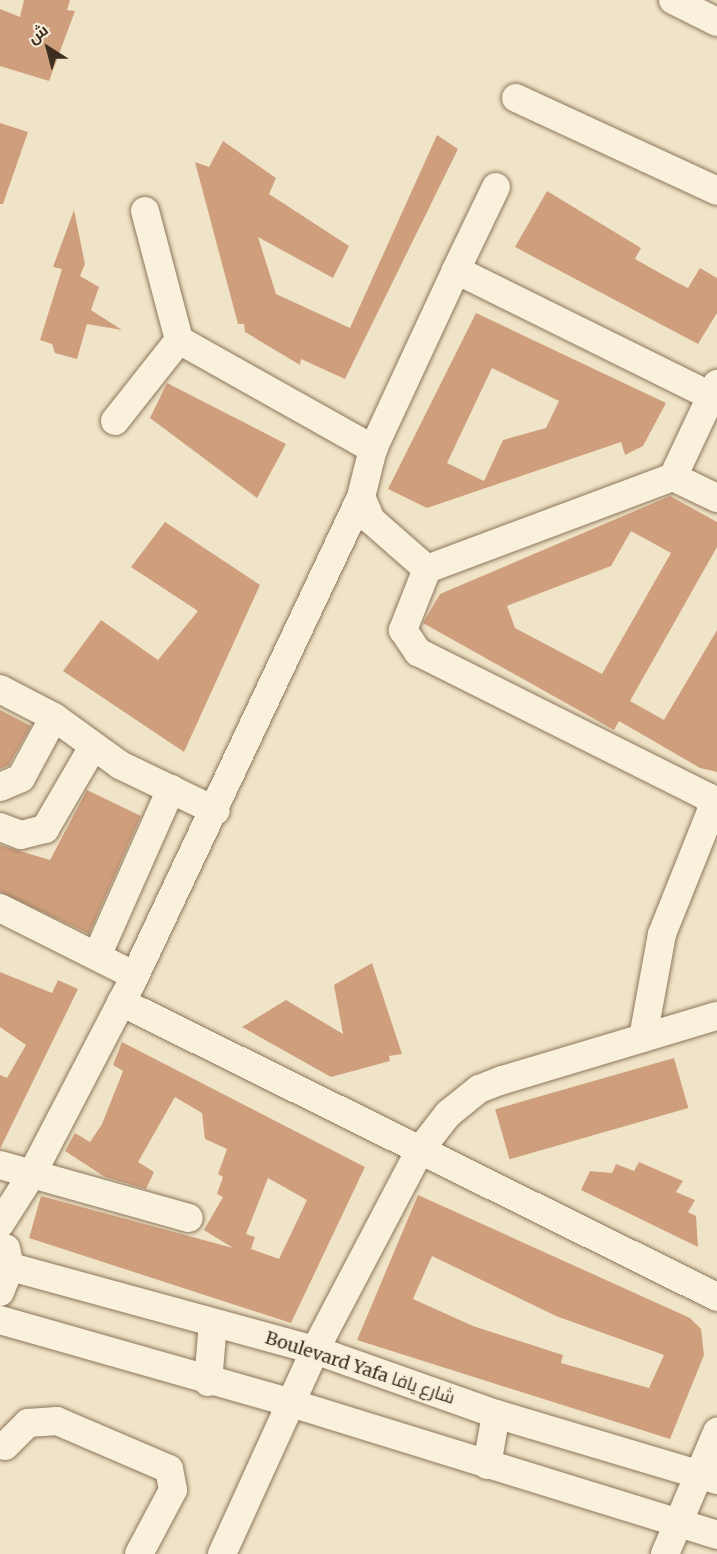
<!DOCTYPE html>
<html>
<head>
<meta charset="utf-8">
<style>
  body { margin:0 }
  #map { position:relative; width:717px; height:1554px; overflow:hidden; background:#f0e4c8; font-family:Merriweather,Cairo,serif }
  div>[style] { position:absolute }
  .building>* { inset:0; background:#cf9f7d; transform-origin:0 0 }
  .roads { filter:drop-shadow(0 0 2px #8d765c) drop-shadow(0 0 2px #8d765c) }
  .minor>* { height:28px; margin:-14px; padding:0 14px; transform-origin:14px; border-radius:14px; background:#faf1dc }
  span { translate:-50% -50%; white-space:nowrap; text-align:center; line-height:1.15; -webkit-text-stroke:5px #f7eed8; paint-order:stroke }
  .street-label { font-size:18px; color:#3d2e20 }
  .north { position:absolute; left:18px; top:18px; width:60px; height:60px; -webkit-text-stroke:4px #f7eed8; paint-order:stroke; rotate:324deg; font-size:16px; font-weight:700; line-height:24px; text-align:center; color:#3d2e20 }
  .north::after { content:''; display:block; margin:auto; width:21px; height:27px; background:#3d2e20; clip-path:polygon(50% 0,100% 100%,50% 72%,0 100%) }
</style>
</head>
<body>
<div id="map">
  <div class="building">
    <i style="clip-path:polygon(24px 0,70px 0,67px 10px,75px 11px,49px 81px,0 66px,0 9px,20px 17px)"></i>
    <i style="clip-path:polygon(0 123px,28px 132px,3px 204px,0 204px)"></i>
    <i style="clip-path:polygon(437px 135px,458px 149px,345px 379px,301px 359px,300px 365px,245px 332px,244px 324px,238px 324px,195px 162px,209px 167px,223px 141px,276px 178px,269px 194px,349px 246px,333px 278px,258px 237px,276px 294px,350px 328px)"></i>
    <i style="clip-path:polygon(547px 191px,641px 248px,635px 259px,676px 282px,688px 288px,700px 268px,717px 278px,717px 313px,698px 344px,515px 247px)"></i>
    <i style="clip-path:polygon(74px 210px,85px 264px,80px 276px,99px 287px,91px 310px,122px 330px,87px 324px,77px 359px,55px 353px,52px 344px,40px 340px,62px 269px,53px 267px)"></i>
    <i style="clip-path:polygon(evenodd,476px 313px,666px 403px,643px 446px,625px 455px,621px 442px,427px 508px,388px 489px,476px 313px,492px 368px,559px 401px,546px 428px,503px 440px,484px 481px,447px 463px,492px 368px)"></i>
    <i style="clip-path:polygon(167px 383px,286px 444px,257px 498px,150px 418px)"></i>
    <i style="clip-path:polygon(evenodd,670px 496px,717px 522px,717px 547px,630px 701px,664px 720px,717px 630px,717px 772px,700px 768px,619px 721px,614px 730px,423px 623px,440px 594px,670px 496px,631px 531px,671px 553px,602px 674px,515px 628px,507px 606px,611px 566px,631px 531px)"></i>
    <i style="clip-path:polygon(165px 522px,260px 585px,184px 752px,63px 671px,101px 620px,158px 660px,198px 611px,131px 567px)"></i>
    <i style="clip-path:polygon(0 710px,31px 726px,9px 765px,0 769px)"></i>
    <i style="clip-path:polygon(87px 790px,141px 816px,89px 934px,0 892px,0 845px,50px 860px)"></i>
    <i style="clip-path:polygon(372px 963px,402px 1054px,389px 1056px,390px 1061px,331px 1077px,242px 1027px,286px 1000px,343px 1034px,334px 985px)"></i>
    <i style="clip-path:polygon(0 972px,52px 993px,58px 980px,78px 989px,0 1149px,0 1075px,7px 1078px,26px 1045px,0 1027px)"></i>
    <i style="clip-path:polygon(evenodd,122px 1042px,365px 1167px,291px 1323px,29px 1238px,41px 1196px,233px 1248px,204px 1230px,223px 1197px,217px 1194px,223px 1177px,218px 1174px,227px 1149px,205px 1139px,202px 1113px,175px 1097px,138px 1162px,154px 1172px,146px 1189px,105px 1177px,65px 1151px,75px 1133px,90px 1142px,102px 1124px,123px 1071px,113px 1065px,122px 1042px,268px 1178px,307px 1200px,279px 1259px,251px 1249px,255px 1237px,246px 1234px,268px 1178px)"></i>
    <i style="left:674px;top:1058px;width:52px;height:186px;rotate:74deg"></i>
    <i style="clip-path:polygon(639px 1162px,683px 1181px,676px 1192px,695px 1200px,688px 1212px,696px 1216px,698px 1247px,581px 1190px,590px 1171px,612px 1173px,616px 1164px,634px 1171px)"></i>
    <i style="clip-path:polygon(evenodd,418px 1195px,690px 1318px,701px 1329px,704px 1355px,670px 1439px,357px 1340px,418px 1195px,432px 1256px,556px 1316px,664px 1355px,649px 1388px,561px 1363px,563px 1355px,473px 1326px,413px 1299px,432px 1256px)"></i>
  </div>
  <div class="roads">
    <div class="minor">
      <i style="left:673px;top:0;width:49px;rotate:26.6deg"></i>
      <i style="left:516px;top:98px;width:221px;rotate:24.8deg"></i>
      <i style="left:145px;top:211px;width:133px;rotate:75.2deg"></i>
      <i style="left:456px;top:270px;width:92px;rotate:-64.3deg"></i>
      <i style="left:115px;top:421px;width:103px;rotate:-51.7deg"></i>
      <i style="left:179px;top:340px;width:223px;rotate:29.3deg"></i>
      <i style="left:673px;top:477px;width:263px;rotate:159.5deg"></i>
      <i style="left:427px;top:569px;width:74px;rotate:-138.8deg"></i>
      <i style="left:371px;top:520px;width:25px;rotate:-113deg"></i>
      <i style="left:361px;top:497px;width:49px;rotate:-76deg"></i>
      <i style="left:373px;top:449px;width:197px;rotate:-65.1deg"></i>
      <i style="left:456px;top:270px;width:282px;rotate:26.3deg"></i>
      <i style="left:673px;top:477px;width:103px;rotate:-64.7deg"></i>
      <i style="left:673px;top:477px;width:49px;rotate:25.5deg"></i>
      <i style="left:427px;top:569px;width:66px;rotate:111.5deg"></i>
      <i style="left:403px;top:630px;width:27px;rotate:56deg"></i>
      <i style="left:418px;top:652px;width:324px;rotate:26.6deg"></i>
      <i style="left:708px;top:797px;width:13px;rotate:72deg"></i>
      <i style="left:712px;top:809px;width:135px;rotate:111.8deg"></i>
      <i style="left:662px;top:934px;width:106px;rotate:100.4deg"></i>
      <i style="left:0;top:689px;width:61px;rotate:27.4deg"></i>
      <i style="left:54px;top:717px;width:82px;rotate:36deg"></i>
      <i style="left:120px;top:765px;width:106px;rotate:25.6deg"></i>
      <i style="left:0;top:787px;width:23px;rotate:-23deg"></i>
      <i style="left:21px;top:778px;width:69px;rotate:-61.6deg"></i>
      <i style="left:0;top:827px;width:22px;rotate:21deg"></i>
      <i style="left:21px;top:835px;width:25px;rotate:-14deg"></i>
      <i style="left:45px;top:829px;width:95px;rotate:-59.7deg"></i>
      <i style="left:0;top:908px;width:151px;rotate:26.7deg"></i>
      <i style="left:97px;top:956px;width:183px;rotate:-66.1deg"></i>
      <i style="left:121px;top:1002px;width:665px;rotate:26.33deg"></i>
      <i style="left:0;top:1165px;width:196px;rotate:15.7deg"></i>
      <i style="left:0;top:1224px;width:59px;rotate:-57.4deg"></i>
      <i style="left:32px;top:1174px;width:216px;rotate:-62.5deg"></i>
      <i style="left:132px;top:982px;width:536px;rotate:-64.72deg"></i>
      <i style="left:0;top:1264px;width:327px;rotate:15.3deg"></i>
      <i style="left:315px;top:1350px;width:192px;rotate:19.5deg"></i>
      <i style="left:496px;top:1414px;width:231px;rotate:16.6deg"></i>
      <i style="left:0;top:1292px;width:27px;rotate:-68deg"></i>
      <i style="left:10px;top:1267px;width:19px;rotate:-102deg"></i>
      <i style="left:0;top:1320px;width:306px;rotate:15.9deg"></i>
      <i style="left:294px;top:1404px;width:443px;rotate:17.2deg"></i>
      <i style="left:208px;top:1382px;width:59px;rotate:-85.2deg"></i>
      <i style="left:5px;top:1446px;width:33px;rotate:-45deg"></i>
      <i style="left:28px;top:1423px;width:29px;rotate:-4deg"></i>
      <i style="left:57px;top:1421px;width:122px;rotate:23.2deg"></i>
      <i style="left:169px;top:1469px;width:21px;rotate:79deg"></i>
      <i style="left:173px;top:1490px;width:72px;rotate:118deg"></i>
      <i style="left:487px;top:1465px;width:52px;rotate:-80deg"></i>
      <i style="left:222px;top:1554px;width:224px;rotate:-65.5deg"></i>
      <i style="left:315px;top:1350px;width:226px;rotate:-62.3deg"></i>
      <i style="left:420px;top:1150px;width:46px;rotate:-52.1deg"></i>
      <i style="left:448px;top:1114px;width:40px;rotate:-39deg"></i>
      <i style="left:479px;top:1089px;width:26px;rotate:-21deg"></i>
      <i style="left:503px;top:1080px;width:223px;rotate:-16.7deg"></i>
      <i style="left:665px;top:1554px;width:133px;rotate:-66.9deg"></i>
    </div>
  </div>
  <div class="street-label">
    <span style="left:360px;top:1368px;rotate:18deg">Boulevard Yafa شارع يافا</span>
  </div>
  <div class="north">ش</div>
</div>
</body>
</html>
